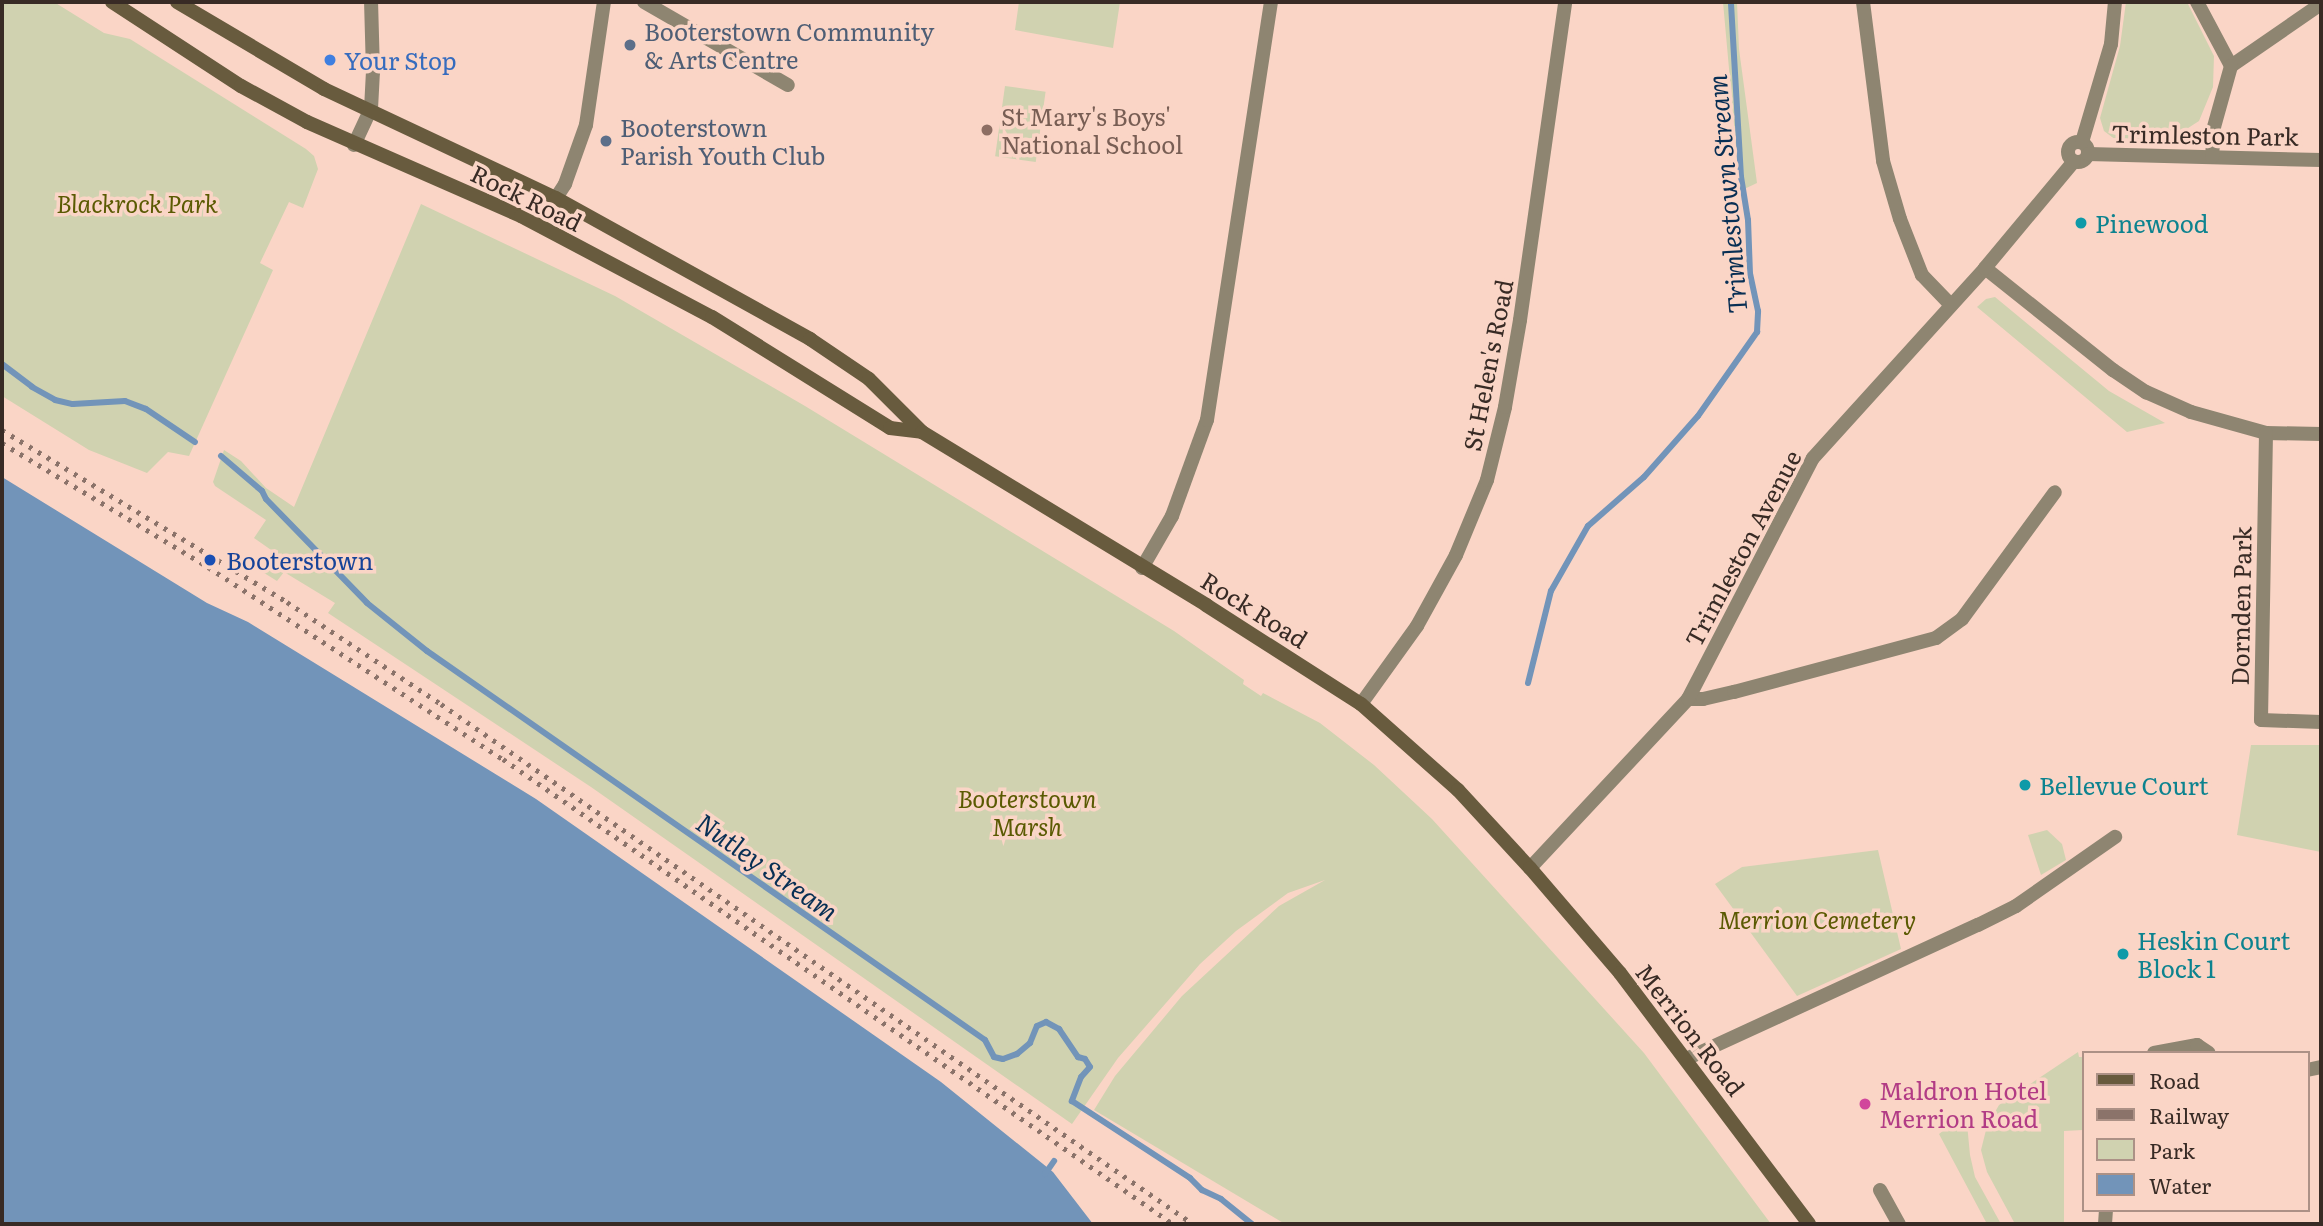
<!DOCTYPE html>
<html>
<head>
<meta charset="utf-8">
<style>
  body { margin:0 }
  #map { position:relative; width:2323px; height:1226px; overflow:hidden; background:#fad5c6; font-family:Literata,serif }
  div>[style] { position:absolute }
  .green>* { inset:0; background:#d0d2b0; transform-origin:0 0 }
  .water>* { inset:0; background:#7294b9 }
  .stream>* { height:6px; margin:-3px; padding:0 3px; transform-origin:3px; border-radius:3px; background:#7294b9 }
  .minor>* { height:14px; margin:-7px; padding:0 7px; transform-origin:7px; border-radius:7px; background:#8e8571 }
  .minor>.ring { margin:-7px; padding:0; box-sizing:content-box; background:none; border:14px solid #8e8571; border-radius:50% }
  .tertiary>* { height:14px; margin:-7px; padding:0 7px; transform-origin:7px; border-radius:7px; background:#8e8571 }
  .secondary>* { height:14px; margin:-7px; padding:0 7px; transform-origin:7px; border-radius:7px; background:#685b3e }
  .rail>* { height:5px; margin-top:-2.5px; transform-origin:0; background:repeating-linear-gradient(90deg,#8b736a 0 3.5px,transparent 0 10.5px) }
  .dots>* { width:19px; height:19px; translate:-50% -50%; box-sizing:border-box; border:4px solid #fad5c6; border-radius:50% }
  span { translate:-50% -50%; white-space:nowrap; text-align:center; line-height:1.15; -webkit-text-stroke:7px #fad5c6; paint-order:stroke }
  .service-label { font-size:24px; color:#4e5e75 }
  .left { translate:0 -50%; text-align:left }
  .shop-label { font-size:24px; color:#366cbe }
  .education-label { font-size:24px; color:#785e54 }
  .street-label { font-size:24px; color:#382b25 }
  .park-label { font-size:24px; color:#5a5a02; font-style:italic }
  .culture-label { font-size:24px; color:#0d838f }
  .transit-label { font-size:24px; color:#164399 }
  .hotel-label { font-size:24px; color:#b23c85 }
  .water-label { font-size:26px; color:#082f54; font-style:italic }
  .frame { position:absolute; inset:0; border:4px solid #382b25; pointer-events:none }
  .legend { position:absolute; left:2082px; top:1051px; width:228px; height:161px; box-sizing:border-box; background:#fad5c6; border:2px solid #ac9186; margin:0; padding:9px 12px; list-style:none; font-size:21px; color:#382b25 }
  .legend li { display:flex; align-items:center; gap:14px; height:35px }
  .legend b { width:35px; border:2px solid #ac9186 }
</style>
</head>
<body>
<div id="map">
  <div class="green">
    <i style="clip-path:polygon(2px 2px,54px 2px,104px 33px,130px 39px,306px 149px,314px 156px,318px 169px,303px 208px,289px 202px,260px 263px,273px 270px,189px 456px,168px 452px,147px 473px,89px 450px,2px 396px)"></i>
    <i style="clip-path:polygon(1019px 2px,1120px 2px,1113px 48px,1015px 30px)"></i>
    <i style="clip-path:polygon(1723px 2px,1737px 2px,1739px 49px,1757px 183px,1740px 191px)"></i>
    <i style="clip-path:polygon(2126px 2px,2187px 2px,2214px 56px,2213px 87px,2199px 121px,2171px 139px,2116px 140px,2104px 131px,2100px 118px,2120px 46px)"></i>
    <i style="left:1005px;top:86px;width:41px;height:71px;rotate:8deg"></i>
    <i style="clip-path:polygon(421px 204px,615px 296px,805px 406px,1174px 631px,1244px 680px,1243px 684px,1261px 696px,1263px 693px,1320px 723px,1374px 765px,1432px 819px,1644px 1053px,1771px 1224px,1285px 1224px,1094px 1110px,1115px 1076px,1182px 996px,1279px 906px,1325px 880px,1288px 893px,1236px 931px,1200px 964px,1118px 1058px,1072px 1124px,591px 787px,328px 613px,335px 603px,284px 572px,277px 581px,261px 571px,274px 552px,254px 538px,266px 520px,215px 486px,213px 482px,224px 450px,241px 461px,266px 488px,294px 507px)"></i>
    <i style="clip-path:polygon(1995px 297px,2109px 391px,2165px 423px,2127px 432px,1977px 307px,1986px 299px)"></i>
    <i style="clip-path:polygon(2251px 745px,2321px 745px,2321px 852px,2237px 835px)"></i>
    <i style="clip-path:polygon(2047px 830px,2062px 844px,2066px 860px,2041px 875px,2028px 835px)"></i>
    <i style="clip-path:polygon(1878px 850px,1901px 949px,1797px 996px,1715px 884px,1742px 867px)"></i>
    <i style="clip-path:polygon(2078px 1052px,2079px 1057px,2083px 1057px,2083px 1130px,2064px 1131px,2064px 1224px,2015px 1224px,1987px 1172px,1981px 1150px,1987px 1126px,1999px 1105px)"></i>
    <i style="clip-path:polygon(1966px 1113px,1970px 1155px,1975px 1177px,2001px 1224px,1987px 1224px,1939px 1134px)"></i>
  </div>
  <div class="water">
    <i style="clip-path:polygon(2px 477px,207px 603px,248px 622px,536px 799px,941px 1082px,1053px 1172px,1093px 1224px,2px 1224px)"></i>
  </div>
  <div class="stream">
    <i style="left:2px;top:364px;width:38px;rotate:37deg"></i>
    <i style="left:32px;top:387px;width:26px;rotate:29deg"></i>
    <i style="left:55px;top:400px;width:18px;rotate:13deg"></i>
    <i style="left:73px;top:404px;width:52px;rotate:-3.3deg"></i>
    <i style="left:125px;top:401px;width:22px;rotate:21deg"></i>
    <i style="left:146px;top:409px;width:59px;rotate:34deg"></i>
    <i style="left:221px;top:456px;width:54px;rotate:40.5deg"></i>
    <i style="left:262px;top:491px;width:9px;rotate:63deg"></i>
    <i style="left:266px;top:499px;width:145px;rotate:45.8deg"></i>
    <i style="left:367px;top:603px;width:77px;rotate:38.7deg"></i>
    <i style="left:427px;top:651px;width:680px;rotate:34.88deg"></i>
    <i style="left:985px;top:1040px;width:19px;rotate:62deg"></i>
    <i style="left:994px;top:1057px;width:9px;rotate:13deg"></i>
    <i style="left:1003px;top:1059px;width:15px;rotate:-20deg"></i>
    <i style="left:1017px;top:1054px;width:17px;rotate:-40deg"></i>
    <i style="left:1030px;top:1043px;width:18px;rotate:-68deg"></i>
    <i style="left:1037px;top:1026px;width:10px;rotate:-24deg"></i>
    <i style="left:1046px;top:1022px;width:15px;rotate:28deg"></i>
    <i style="left:1059px;top:1029px;width:34px;rotate:56deg"></i>
    <i style="left:1078px;top:1057px;width:7px;rotate:16deg"></i>
    <i style="left:1085px;top:1059px;width:9px;rotate:58deg"></i>
    <i style="left:1090px;top:1067px;width:13px;rotate:132deg"></i>
    <i style="left:1081px;top:1077px;width:26px;rotate:111deg"></i>
    <i style="left:1072px;top:1101px;width:141px;rotate:33.1deg"></i>
    <i style="left:1190px;top:1178px;width:17px;rotate:45deg"></i>
    <i style="left:1202px;top:1190px;width:21px;rotate:25deg"></i>
    <i style="left:1221px;top:1199px;width:40px;rotate:39deg"></i>
    <i style="left:1528px;top:683px;width:95px;rotate:-76deg"></i>
    <i style="left:1551px;top:591px;width:75px;rotate:-60.4deg"></i>
    <i style="left:1588px;top:526px;width:74px;rotate:-41.2deg"></i>
    <i style="left:1644px;top:477px;width:81px;rotate:-48.5deg"></i>
    <i style="left:1698px;top:416px;width:103px;rotate:-54.9deg"></i>
    <i style="left:1757px;top:332px;width:21px;rotate:-87deg"></i>
    <i style="left:1758px;top:311px;width:38px;rotate:-102deg"></i>
    <i style="left:1750px;top:274px;width:54px;rotate:-92.1deg"></i>
    <i style="left:1748px;top:220px;width:44px;rotate:-99.2deg"></i>
    <i style="left:1741px;top:177px;width:175px;rotate:-93.3deg"></i>
    <i style="left:1045px;top:1174px;width:16px;rotate:-55deg"></i>
  </div>
  <div class="minor">
    <i style="left:644px;top:2px;width:166px;rotate:30deg"></i>
    <i style="left:1863px;top:2px;width:160px;rotate:82.8deg"></i>
    <i style="left:1883px;top:161px;width:60px;rotate:73.7deg"></i>
    <i style="left:1900px;top:219px;width:60px;rotate:68.6deg"></i>
    <i style="left:1922px;top:275px;width:40px;rotate:46deg"></i>
    <i style="left:2197px;top:2px;width:72px;rotate:62deg"></i>
    <i style="left:2231px;top:66px;width:109px;rotate:-34.6deg"></i>
    <i class="ring" style="left:2068px;top:142px;width:6px;height:6px"></i>
    <i style="left:2082px;top:142px;width:102px;rotate:-73.5deg"></i>
    <i style="left:2111px;top:44px;width:42px;rotate:-84.6deg"></i>
    <i style="left:2088px;top:154px;width:233px;rotate:1.5deg"></i>
    <i style="left:2212px;top:157px;width:30px;rotate:-86deg"></i>
    <i style="left:2214px;top:127px;width:63px;rotate:-74.4deg"></i>
    <i style="left:556px;top:198px;width:17px;rotate:-57deg"></i>
    <i style="left:565px;top:184px;width:63px;rotate:-70.4deg"></i>
    <i style="left:586px;top:125px;width:124px;rotate:-81.7deg"></i>
    <i style="left:1985px;top:268px;width:164px;rotate:38.6deg"></i>
    <i style="left:2113px;top:370px;width:40px;rotate:34deg"></i>
    <i style="left:2146px;top:392px;width:49px;rotate:24deg"></i>
    <i style="left:2191px;top:412px;width:78px;rotate:15.6deg"></i>
    <i style="left:2266px;top:433px;width:55px;rotate:1deg"></i>
    <i style="left:2266px;top:433px;width:287px;rotate:91deg"></i>
    <i style="left:2261px;top:720px;width:60px;rotate:1.9deg"></i>
    <i style="left:1142px;top:568px;width:60px;rotate:-60deg"></i>
    <i style="left:1172px;top:516px;width:102px;rotate:-70deg"></i>
    <i style="left:1207px;top:420px;width:423px;rotate:-81.3deg"></i>
    <i style="left:1688px;top:699px;width:15px"></i>
    <i style="left:1703px;top:699px;width:32px;rotate:-13deg"></i>
    <i style="left:1734px;top:692px;width:209px;rotate:-15deg"></i>
    <i style="left:1936px;top:638px;width:32px;rotate:-36deg"></i>
    <i style="left:1962px;top:619px;width:157px;rotate:-53.8deg"></i>
    <i style="left:1361px;top:704px;width:96px;rotate:-54.3deg"></i>
    <i style="left:1417px;top:626px;width:81px;rotate:-61.2deg"></i>
    <i style="left:1456px;top:555px;width:81px;rotate:-67.5deg"></i>
    <i style="left:1487px;top:480px;width:75px;rotate:-76.1deg"></i>
    <i style="left:1505px;top:407px;width:88px;rotate:-80.2deg"></i>
    <i style="left:1520px;top:320px;width:321px;rotate:-81.9deg"></i>
    <i style="left:1530px;top:868px;width:231px;rotate:-46.9deg"></i>
    <i style="left:1688px;top:699px;width:271px;rotate:-62.6deg"></i>
    <i style="left:1813px;top:458px;width:256px;rotate:-47.8deg"></i>
    <i style="left:1985px;top:268px;width:139px;rotate:-50.2deg"></i>
    <i style="left:2154px;top:1053px;width:44px;rotate:-10.5deg"></i>
    <i style="left:2197px;top:1045px;width:14px;rotate:34deg"></i>
    <i style="left:1686px;top:1059px;width:321px;rotate:-24.7deg"></i>
    <i style="left:1978px;top:925px;width:42px;rotate:-26.6deg"></i>
    <i style="left:2016px;top:906px;width:121px;rotate:-34.9deg"></i>
    <i style="left:2307px;top:1070px;width:14px;rotate:-12deg"></i>
    <i style="left:1880px;top:1190px;width:39px;rotate:61deg"></i>
    <i style="left:2105px;top:1224px;width:14px;rotate:-86deg"></i>
  </div>
  <div class="tertiary">
    <i style="left:354px;top:145px;width:40px;rotate:-65deg"></i>
    <i style="left:371px;top:109px;width:37px;rotate:-87deg"></i>
    <i style="left:373px;top:72px;width:70px;rotate:-91.6deg"></i>
  </div>
  <div class="secondary">
    <i style="left:112px;top:2px;width:154px;rotate:33.1deg"></i>
    <i style="left:241px;top:86px;width:75px;rotate:28.6deg"></i>
    <i style="left:307px;top:122px;width:234px;rotate:23.7deg"></i>
    <i style="left:521px;top:216px;width:216px;rotate:27.9deg"></i>
    <i style="left:712px;top:317px;width:210px;rotate:31.9deg"></i>
    <i style="left:890px;top:428px;width:32px;rotate:7deg"></i>
    <i style="left:177px;top:2px;width:171px;rotate:30.6deg"></i>
    <i style="left:324px;top:89px;width:256px;rotate:25.2deg"></i>
    <i style="left:556px;top:198px;width:291px;rotate:29deg"></i>
    <i style="left:810px;top:339px;width:71px;rotate:34.1deg"></i>
    <i style="left:869px;top:379px;width:75px;rotate:45deg"></i>
    <i style="left:922px;top:432px;width:333px;rotate:31.3deg"></i>
    <i style="left:1206px;top:605px;width:184px;rotate:32.6deg"></i>
    <i style="left:1361px;top:704px;width:130px;rotate:41.6deg"></i>
    <i style="left:1458px;top:790px;width:106px;rotate:47.3deg"></i>
    <i style="left:1530px;top:868px;width:138px;rotate:49.4deg"></i>
    <i style="left:1620px;top:973px;width:314px;rotate:53deg"></i>
  </div>
  <div class="rail">
    <i style="left:2px;top:430px;width:333px;rotate:31.1deg"></i>
    <i style="left:287px;top:602px;width:185px;rotate:33.5deg"></i>
    <i style="left:441px;top:704px;width:914px;rotate:34.66deg"></i>
    <i style="left:2px;top:443px;width:240px;rotate:31deg"></i>
    <i style="left:208px;top:567px;width:352px;rotate:33.1deg"></i>
    <i style="left:503px;top:759px;width:816px;rotate:34.76deg"></i>
  </div>
  <div class="dots">
    <i style="left:630px;top:45px;background:#5c6f8a"></i>
    <i style="left:330px;top:60px;background:#3f7fe0"></i>
    <i style="left:987px;top:130px;background:#8d6e63"></i>
    <i style="left:606px;top:141px;background:#5c6f8a"></i>
    <i style="left:2081px;top:223px;background:#0f9aa8"></i>
    <i style="left:210px;top:560px;background:#1a4fb4"></i>
    <i style="left:2025px;top:785px;background:#0f9aa8"></i>
    <i style="left:2123px;top:954px;background:#0f9aa8"></i>
    <i style="left:1865px;top:1104px;background:#d1479c"></i>
  </div>
  <div class="service-label">
    <span class="left" style="left:644px;top:45px">Booterstown Community<br>&amp; Arts Centre</span>
    <span class="left" style="left:620px;top:141px">Booterstown<br>Parish Youth Club</span>
  </div>
  <div class="shop-label">
    <span class="left" style="left:344px;top:60px">Your Stop</span>
  </div>
  <div class="education-label">
    <span class="left" style="left:1001px;top:130px">St Mary's Boys'<br>National School</span>
  </div>
  <div class="street-label">
    <span style="left:2205px;top:134px;rotate:1deg">Trimleston Park</span>
    <span style="left:527px;top:197px;rotate:26deg">Rock Road</span>
    <span style="left:1487px;top:365px;rotate:-79deg">St Helen's Road</span>
    <span style="left:1742px;top:548px;rotate:-62deg">Trimleston Avenue</span>
    <span style="left:2240px;top:606px;rotate:-89deg">Dornden Park</span>
    <span style="left:1255px;top:609px;rotate:32deg">Rock Road</span>
    <span style="left:1691px;top:1029px;rotate:52deg">Merrion Road</span>
  </div>
  <div class="park-label">
    <span style="left:137px;top:203px">Blackrock Park</span>
    <span style="left:1027px;top:812px">Booterstown<br>Marsh</span>
    <span style="left:1817px;top:919px">Merrion Cemetery</span>
  </div>
  <div class="culture-label">
    <span class="left" style="left:2095px;top:223px">Pinewood</span>
    <span class="left" style="left:2039px;top:785px">Bellevue Court</span>
    <span class="left" style="left:2137px;top:954px">Heskin Court<br>Block 1</span>
  </div>
  <div class="transit-label">
    <span class="left" style="left:226px;top:560px">Booterstown</span>
  </div>
  <div class="hotel-label">
    <span class="left" style="left:1879px;top:1104px">Maldron Hotel<br>Merrion Road</span>
  </div>
  <div class="water-label">
    <span style="left:1726px;top:194px;rotate:-95deg">Trimlestown Stream</span>
    <span style="left:768px;top:866px;rotate:35deg">Nutley Stream</span>
  </div>
  <div class="frame"></div>
  <ul class="legend">
  <li><b style="height:9px;background:#685b3e"></b>Road</li>
  <li><b style="height:9px;background:#8b736a"></b>Railway</li>
  <li><b style="height:19px;background:#d0d2b0"></b>Park</li>
  <li><b style="height:19px;background:#7294b9"></b>Water</li>
  </ul>
</div>
</body>
</html>
